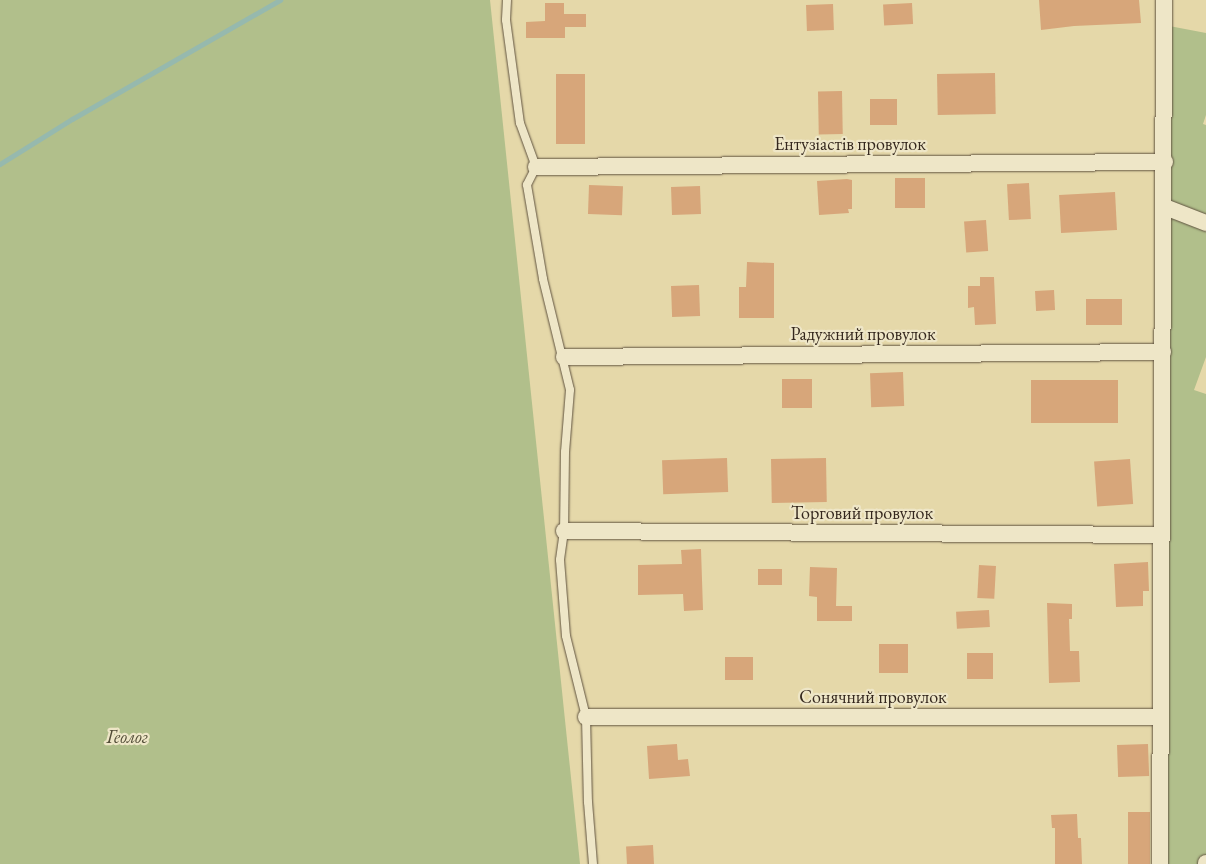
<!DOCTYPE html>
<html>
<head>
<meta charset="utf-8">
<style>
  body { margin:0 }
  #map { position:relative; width:1206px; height:864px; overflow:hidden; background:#e5d8a9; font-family:"EB Garamond",serif }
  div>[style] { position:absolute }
  .green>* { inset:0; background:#b1bf8b }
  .stream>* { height:5px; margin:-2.5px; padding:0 2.5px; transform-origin:2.5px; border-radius:2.5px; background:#96b9ae }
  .building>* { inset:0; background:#d7a67a; transform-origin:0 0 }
  .roads { filter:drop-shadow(0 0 1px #605340) drop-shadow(0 0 1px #605340) }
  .lane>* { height:8px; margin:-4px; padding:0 4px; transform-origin:4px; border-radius:4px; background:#eee6c7 }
  .street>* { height:16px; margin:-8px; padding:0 8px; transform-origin:8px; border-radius:8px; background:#eee6c7 }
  span { translate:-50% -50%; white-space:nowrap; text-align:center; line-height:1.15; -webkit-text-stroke:4.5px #eee6c7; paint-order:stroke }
  .street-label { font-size:18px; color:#34271d }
  .park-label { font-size:18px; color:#534d38; font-style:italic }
</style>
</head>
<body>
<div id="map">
  <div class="green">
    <i style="clip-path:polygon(0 0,490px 0,580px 864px,0 864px)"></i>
    <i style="clip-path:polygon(1164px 25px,1206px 33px,1206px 115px,1203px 124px,1206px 125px,1206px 357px,1194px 390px,1206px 394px,1206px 864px,1160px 864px)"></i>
  </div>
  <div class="stream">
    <i style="left:0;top:164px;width:85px;rotate:-32deg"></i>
    <i style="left:72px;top:119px;width:240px;rotate:-29.8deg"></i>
  </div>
  <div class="building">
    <i style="clip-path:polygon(1039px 0,1139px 0,1141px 23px,1074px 26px,1041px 30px)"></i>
    <i style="clip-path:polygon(545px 3px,564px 3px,564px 14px,586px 14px,586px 27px,565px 27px,565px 38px,526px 38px,526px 22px,545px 21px)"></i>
    <i style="left:912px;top:3px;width:21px;height:29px;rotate:87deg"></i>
    <i style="left:833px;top:4px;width:26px;height:27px;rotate:88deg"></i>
    <i style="left:995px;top:73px;width:41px;height:58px;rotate:89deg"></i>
    <i style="left:556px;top:74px;width:29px;height:70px"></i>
    <i style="left:842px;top:91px;width:43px;height:24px;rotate:89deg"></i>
    <i style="left:870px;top:99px;width:27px;height:26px"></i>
    <i style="left:895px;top:178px;width:30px;height:30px"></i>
    <i style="clip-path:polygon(847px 179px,852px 180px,852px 209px,848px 209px,849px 213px,819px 215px,817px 181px)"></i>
    <i style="left:1029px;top:183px;width:36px;height:22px;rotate:87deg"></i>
    <i style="left:589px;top:185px;width:34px;height:29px;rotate:2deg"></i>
    <i style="left:700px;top:186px;width:28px;height:29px;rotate:88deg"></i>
    <i style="left:1115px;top:192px;width:38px;height:56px;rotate:87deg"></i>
    <i style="left:986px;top:220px;width:31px;height:22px;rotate:86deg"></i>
    <i style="clip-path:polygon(747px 262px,774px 263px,774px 318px,739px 318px,739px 287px,746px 287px)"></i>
    <i style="clip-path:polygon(980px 277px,994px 277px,996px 324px,975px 325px,974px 307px,968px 308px,968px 286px,980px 286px)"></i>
    <i style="left:699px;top:285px;width:31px;height:28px;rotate:88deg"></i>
    <i style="left:1054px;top:290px;width:20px;height:19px;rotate:87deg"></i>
    <i style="left:1086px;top:299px;width:36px;height:26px"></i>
    <i style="left:903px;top:372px;width:34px;height:33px;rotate:88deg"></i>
    <i style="left:812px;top:379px;width:29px;height:30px;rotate:90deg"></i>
    <i style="left:1118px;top:380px;width:43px;height:87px;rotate:90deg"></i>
    <i style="left:727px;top:458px;width:34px;height:65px;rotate:88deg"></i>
    <i style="left:826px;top:458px;width:44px;height:55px;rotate:89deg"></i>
    <i style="left:1130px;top:459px;width:45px;height:36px;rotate:86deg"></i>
    <i style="clip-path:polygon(701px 549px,703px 610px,684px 611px,683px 594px,638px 595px,638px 565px,682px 564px,681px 550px)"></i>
    <i style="clip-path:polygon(1148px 562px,1149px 591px,1143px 591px,1143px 606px,1116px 607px,1114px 564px)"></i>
    <i style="left:979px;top:565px;width:17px;height:33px;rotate:3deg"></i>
    <i style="clip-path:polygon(810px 567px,837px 568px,836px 606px,852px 606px,852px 621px,817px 621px,817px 597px,809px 596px)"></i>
    <i style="left:782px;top:569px;width:16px;height:24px;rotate:90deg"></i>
    <i style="clip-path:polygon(1047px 603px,1072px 604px,1072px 619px,1069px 619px,1070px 651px,1079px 651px,1080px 682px,1049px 683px)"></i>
    <i style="left:989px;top:610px;width:17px;height:33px;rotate:87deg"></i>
    <i style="left:879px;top:644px;width:29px;height:29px"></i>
    <i style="left:993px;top:653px;width:26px;height:26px;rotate:90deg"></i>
    <i style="left:725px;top:657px;width:28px;height:23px"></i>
    <i style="clip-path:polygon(677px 744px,678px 760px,688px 759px,690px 776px,649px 779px,647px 746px)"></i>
    <i style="left:1148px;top:744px;width:32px;height:31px;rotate:88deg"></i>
    <i style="left:1128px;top:812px;width:22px;height:52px"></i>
    <i style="clip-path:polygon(1077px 814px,1078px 838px,1081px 838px,1082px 864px,1055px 864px,1055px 828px,1052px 828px,1051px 815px)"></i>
    <i style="left:653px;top:845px;width:19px;height:27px;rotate:87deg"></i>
  </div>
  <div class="roads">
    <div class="lane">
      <i style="left:507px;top:0;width:20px;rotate:93deg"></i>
      <i style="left:506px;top:20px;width:104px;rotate:82.3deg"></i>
      <i style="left:520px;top:123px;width:47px;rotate:70deg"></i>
      <i style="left:536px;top:167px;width:20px;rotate:117deg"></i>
      <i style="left:527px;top:185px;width:95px;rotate:80.3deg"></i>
      <i style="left:543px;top:279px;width:114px;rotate:76.3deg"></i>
      <i style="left:570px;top:390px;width:62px;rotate:94.6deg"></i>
      <i style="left:565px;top:452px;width:79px;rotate:90.7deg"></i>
      <i style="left:564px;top:531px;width:29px;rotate:98deg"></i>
      <i style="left:560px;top:560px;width:76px;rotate:85.5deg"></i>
      <i style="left:566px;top:636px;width:83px;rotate:76.1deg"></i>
      <i style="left:586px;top:717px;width:85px;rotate:88.7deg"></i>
      <i style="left:588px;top:802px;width:62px;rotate:85.4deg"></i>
    </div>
    <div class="street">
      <i style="left:536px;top:167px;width:629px;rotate:-0.46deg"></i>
      <i style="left:1165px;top:207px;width:44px;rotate:21.3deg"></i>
      <i style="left:564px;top:357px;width:599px;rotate:-0.48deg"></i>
      <i style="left:564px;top:531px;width:597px;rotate:0.38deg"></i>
      <i style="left:586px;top:717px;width:573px"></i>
      <i style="left:1160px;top:864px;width:864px;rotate:-89.73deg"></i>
      <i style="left:1206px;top:864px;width:1px;rotate:-90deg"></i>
    </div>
  </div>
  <div class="street-label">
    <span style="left:850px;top:144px">Ентузіастів провулок</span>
    <span style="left:863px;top:334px">Радужний провулок</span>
    <span style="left:862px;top:513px">Торговий провулок</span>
    <span style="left:873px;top:697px">Сонячний провулок</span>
  </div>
  <div class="park-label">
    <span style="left:127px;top:737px">Геолог</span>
  </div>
</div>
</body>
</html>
